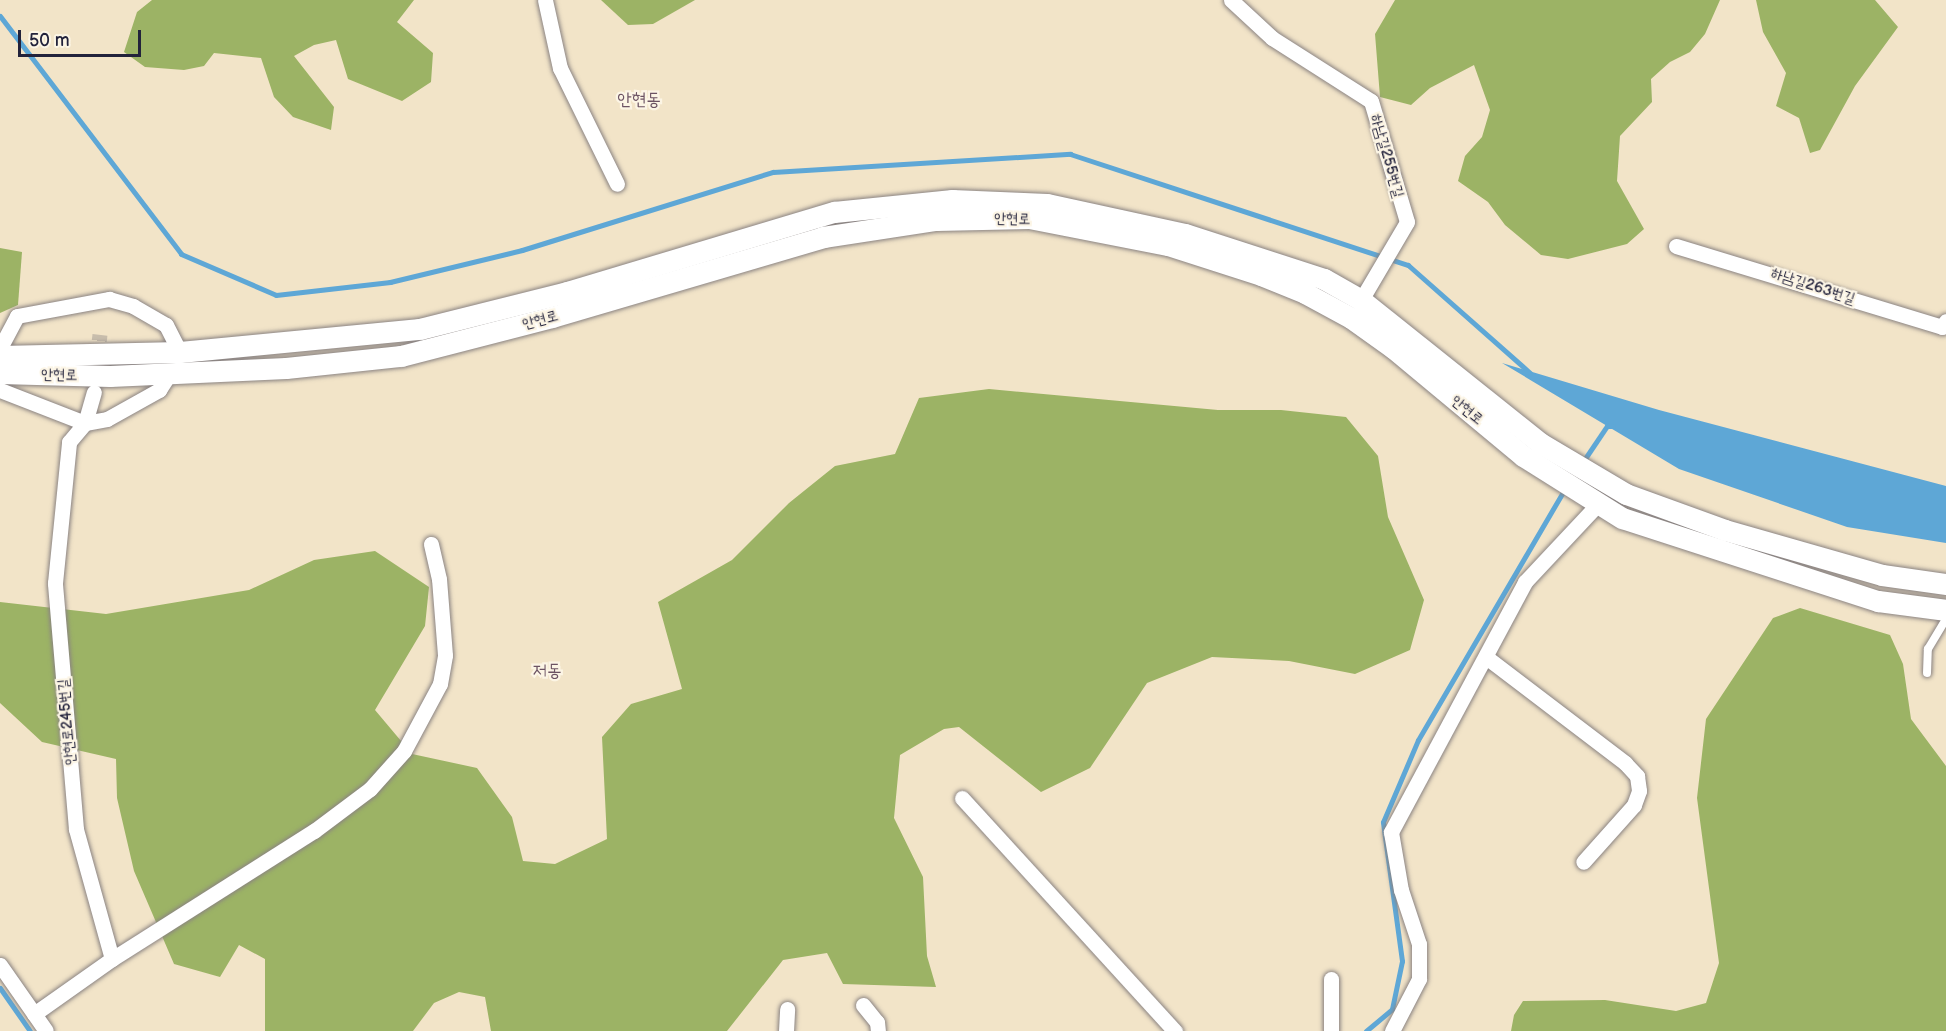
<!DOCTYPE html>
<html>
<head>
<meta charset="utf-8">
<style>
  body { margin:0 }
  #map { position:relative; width:1946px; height:1031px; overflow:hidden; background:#f2e4c8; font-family:"Balsamiq Sans","Poor Story",sans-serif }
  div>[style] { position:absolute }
  .forest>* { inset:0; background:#9cb365 }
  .water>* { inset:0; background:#5ea7d6 }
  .stream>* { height:5px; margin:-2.5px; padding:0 2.5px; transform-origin:2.5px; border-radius:2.5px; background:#5ea7d6 }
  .street-tunnel>* { height:15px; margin-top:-7.5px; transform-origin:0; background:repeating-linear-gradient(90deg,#c8bdac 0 15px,transparent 0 23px) }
  .roads { filter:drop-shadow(0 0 2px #8a8382) drop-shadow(0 0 2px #8a8382) }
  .lane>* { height:8px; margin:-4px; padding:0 4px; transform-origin:4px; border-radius:4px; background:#fff }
  .street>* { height:15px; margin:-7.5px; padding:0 7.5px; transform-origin:7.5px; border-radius:7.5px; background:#fff }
  .secondary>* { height:21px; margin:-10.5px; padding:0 10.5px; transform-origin:10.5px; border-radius:10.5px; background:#fff }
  span { translate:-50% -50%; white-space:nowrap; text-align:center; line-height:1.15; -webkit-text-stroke:4.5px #fcf5e5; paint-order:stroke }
  .street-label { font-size:15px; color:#22223b }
  .quarter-label { font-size:18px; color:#6c5363 }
  .scale { position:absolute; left:18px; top:30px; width:123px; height:27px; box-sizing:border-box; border:3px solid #22223b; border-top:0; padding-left:8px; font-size:18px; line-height:21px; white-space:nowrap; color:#22223b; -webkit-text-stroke:4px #fcf5e5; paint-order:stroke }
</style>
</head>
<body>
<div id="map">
  <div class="forest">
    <i style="clip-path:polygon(152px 0,414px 0,397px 22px,433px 53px,431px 82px,402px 101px,348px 79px,336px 40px,314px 45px,294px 56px,334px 107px,331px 130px,293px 117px,274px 97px,261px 58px,214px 53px,204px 66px,184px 70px,145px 67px,124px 52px,137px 12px)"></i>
    <i style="clip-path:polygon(601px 0,695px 0,653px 24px,628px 25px)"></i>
    <i style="clip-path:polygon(1395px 0,1720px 0,1705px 34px,1690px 52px,1670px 62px,1651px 79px,1652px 102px,1620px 136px,1617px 181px,1644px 229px,1627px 244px,1568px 259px,1541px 255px,1505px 225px,1488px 202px,1458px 181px,1465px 156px,1482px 137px,1490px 110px,1474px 65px,1430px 88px,1411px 105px,1380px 97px,1375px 34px)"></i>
    <i style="clip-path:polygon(1756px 0,1875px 0,1898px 27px,1855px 86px,1820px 150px,1810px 153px,1799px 118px,1776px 106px,1786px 73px,1763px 32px)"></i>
    <i style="clip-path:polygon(0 248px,22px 252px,18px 305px,0 313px)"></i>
    <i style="clip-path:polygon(989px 389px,1218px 410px,1281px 410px,1346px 417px,1378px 456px,1388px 517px,1424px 600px,1410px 650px,1355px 674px,1289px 661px,1212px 657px,1147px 683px,1090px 768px,1041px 792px,959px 727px,944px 729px,900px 755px,894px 818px,923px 877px,927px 956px,936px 987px,843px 984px,827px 953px,783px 960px,727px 1031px,491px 1031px,485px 997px,459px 992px,434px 1003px,413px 1031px,265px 1031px,265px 959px,239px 945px,220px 977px,174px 964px,134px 871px,117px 798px,116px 759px,42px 742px,0 703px,0 602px,106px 614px,249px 590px,314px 560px,375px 551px,429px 587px,425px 626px,375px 710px,412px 754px,477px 768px,512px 817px,523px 861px,555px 864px,607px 839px,602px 737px,631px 704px,682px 689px,658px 602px,732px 560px,789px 503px,835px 466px,895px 454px,919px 398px)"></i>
    <i style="clip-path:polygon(1800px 608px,1890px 635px,1903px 664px,1911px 719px,1946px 766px,1946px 1031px,1511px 1031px,1514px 1015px,1523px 1001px,1605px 1000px,1676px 1011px,1706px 1003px,1719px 963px,1697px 798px,1706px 719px,1773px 618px)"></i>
  </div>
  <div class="water">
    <i style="clip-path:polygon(1502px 363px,1659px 410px,1946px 486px,1946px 543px,1847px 527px,1679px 469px)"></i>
  </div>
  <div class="stream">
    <i style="left:0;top:16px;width:299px;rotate:52.7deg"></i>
    <i style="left:181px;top:254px;width:103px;rotate:23.3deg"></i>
    <i style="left:276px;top:295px;width:115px;rotate:-6.5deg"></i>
    <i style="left:390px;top:282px;width:136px;rotate:-13.6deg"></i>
    <i style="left:522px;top:250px;width:263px;rotate:-17.3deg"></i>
    <i style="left:773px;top:172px;width:298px;rotate:-3.5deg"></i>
    <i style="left:1070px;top:154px;width:356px;rotate:18.2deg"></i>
    <i style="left:1408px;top:265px;width:163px;rotate:41.5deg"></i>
    <i style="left:1582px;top:463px;width:45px;rotate:-56deg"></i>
    <i style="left:1607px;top:426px;width:6px"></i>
    <i style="left:0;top:988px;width:52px;rotate:55.1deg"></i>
    <i style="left:1366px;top:1031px;width:34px;rotate:-40deg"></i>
    <i style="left:1392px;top:1009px;width:49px;rotate:-78.2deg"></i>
    <i style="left:1402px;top:961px;width:140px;rotate:-97.8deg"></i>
    <i style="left:1383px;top:822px;width:89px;rotate:-66.9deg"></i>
    <i style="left:1418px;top:740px;width:292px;rotate:-59.7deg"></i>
  </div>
  <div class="street-tunnel">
    <i style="left:94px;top:386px;width:52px;rotate:-83.4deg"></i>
  </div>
  <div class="roads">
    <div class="lane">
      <i style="left:1927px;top:673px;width:24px;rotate:-88deg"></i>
      <i style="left:1928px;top:649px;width:35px;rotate:-59deg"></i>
    </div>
    <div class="street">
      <i style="left:545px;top:0;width:70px;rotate:77.6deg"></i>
      <i style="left:560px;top:68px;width:129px;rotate:63.8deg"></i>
      <i style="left:1231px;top:0;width:56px;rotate:42.8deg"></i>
      <i style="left:1272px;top:38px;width:117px;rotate:32.5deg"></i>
      <i style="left:1371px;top:101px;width:126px;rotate:73.4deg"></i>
      <i style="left:1407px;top:222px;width:91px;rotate:120.5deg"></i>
      <i style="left:1676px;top:246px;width:278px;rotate:16.9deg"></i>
      <i style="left:1942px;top:327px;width:7px;rotate:-56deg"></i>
      <i style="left:0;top:348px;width:36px;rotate:-62deg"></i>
      <i style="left:17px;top:316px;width:94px;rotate:-10.5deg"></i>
      <i style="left:109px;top:299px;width:25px;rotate:16deg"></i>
      <i style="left:133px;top:306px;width:38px;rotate:30deg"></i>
      <i style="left:166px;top:325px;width:30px;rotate:63deg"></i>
      <i style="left:0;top:390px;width:91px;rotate:21.2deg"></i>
      <i style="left:85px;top:423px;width:22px;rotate:-10deg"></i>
      <i style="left:107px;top:419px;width:60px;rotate:-29.1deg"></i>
      <i style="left:159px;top:390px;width:20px;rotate:-57deg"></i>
      <i style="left:1486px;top:657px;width:175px;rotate:37.3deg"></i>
      <i style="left:1625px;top:763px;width:18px;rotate:47deg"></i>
      <i style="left:1637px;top:776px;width:15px;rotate:82deg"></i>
      <i style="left:1639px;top:791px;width:15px;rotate:110deg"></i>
      <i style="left:1634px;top:805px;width:76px;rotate:131.8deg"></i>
      <i style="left:962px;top:798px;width:316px;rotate:47.6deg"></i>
      <i style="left:112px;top:959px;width:239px;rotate:-32.4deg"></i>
      <i style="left:314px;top:831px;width:70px;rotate:-36.9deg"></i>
      <i style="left:370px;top:789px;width:51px;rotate:-48.2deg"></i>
      <i style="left:404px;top:751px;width:76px;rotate:-61.8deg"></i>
      <i style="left:440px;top:684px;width:29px;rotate:-80deg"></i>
      <i style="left:445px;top:655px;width:76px;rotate:-94.5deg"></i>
      <i style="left:439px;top:579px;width:36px;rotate:-103deg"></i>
      <i style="left:0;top:965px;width:80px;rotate:55.1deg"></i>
      <i style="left:863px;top:1005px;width:22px;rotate:51deg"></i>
      <i style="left:877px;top:1022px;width:9px;rotate:84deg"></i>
      <i style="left:34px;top:1014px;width:95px;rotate:-35.2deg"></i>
      <i style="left:112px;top:959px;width:135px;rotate:-105.5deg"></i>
      <i style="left:76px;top:829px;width:247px;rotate:-94.9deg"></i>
      <i style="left:55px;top:583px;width:142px;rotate:-84.3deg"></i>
      <i style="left:69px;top:442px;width:25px;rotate:-50deg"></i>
      <i style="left:85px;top:423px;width:32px;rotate:-74deg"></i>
      <i style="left:786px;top:1031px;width:22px;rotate:-87deg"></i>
      <i style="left:1331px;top:1031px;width:52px;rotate:-90deg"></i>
      <i style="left:1392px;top:1031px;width:59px;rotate:-62.6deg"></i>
      <i style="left:1419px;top:979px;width:35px;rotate:-90deg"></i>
      <i style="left:1419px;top:944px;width:57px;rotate:-108.4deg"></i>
      <i style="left:1401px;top:890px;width:59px;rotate:-99.8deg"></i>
      <i style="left:1391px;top:832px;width:284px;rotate:-61.8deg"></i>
      <i style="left:1525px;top:582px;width:105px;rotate:-46.9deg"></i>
    </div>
    <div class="secondary">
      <i style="left:0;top:356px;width:180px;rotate:-1.3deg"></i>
      <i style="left:180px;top:352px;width:241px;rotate:-5.5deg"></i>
      <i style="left:420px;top:329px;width:152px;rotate:-14.1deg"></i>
      <i style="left:567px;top:292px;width:279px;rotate:-16.7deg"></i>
      <i style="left:834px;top:212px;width:119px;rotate:-5.8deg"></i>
      <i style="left:952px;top:200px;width:95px;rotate:2.4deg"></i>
      <i style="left:1047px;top:204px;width:141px;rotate:12.3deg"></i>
      <i style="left:1185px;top:234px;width:146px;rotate:17.9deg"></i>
      <i style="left:1324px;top:279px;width:43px;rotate:29.6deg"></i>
      <i style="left:1361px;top:300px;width:229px;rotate:38.6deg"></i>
      <i style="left:1540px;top:443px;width:100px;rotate:30.7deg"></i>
      <i style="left:1626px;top:494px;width:105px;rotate:20deg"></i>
      <i style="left:1725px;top:530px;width:163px;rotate:16deg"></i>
      <i style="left:1882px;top:575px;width:65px;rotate:8deg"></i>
      <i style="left:0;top:373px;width:110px;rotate:1.6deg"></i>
      <i style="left:110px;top:376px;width:176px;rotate:-2.6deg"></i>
      <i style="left:286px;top:368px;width:116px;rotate:-6deg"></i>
      <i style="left:401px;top:356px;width:156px;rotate:-14.5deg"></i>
      <i style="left:552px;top:317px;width:283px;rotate:-16.4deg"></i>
      <i style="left:823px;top:237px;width:114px;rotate:-8.6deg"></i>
      <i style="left:936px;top:220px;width:93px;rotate:-1.2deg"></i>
      <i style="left:1029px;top:218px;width:142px;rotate:11deg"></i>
      <i style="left:1168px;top:245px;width:98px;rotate:17.9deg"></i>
      <i style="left:1261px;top:275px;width:48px;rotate:22.2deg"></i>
      <i style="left:1305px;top:293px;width:52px;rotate:28.5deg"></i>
      <i style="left:1351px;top:318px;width:52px;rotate:35.5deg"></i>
      <i style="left:1393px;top:348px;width:169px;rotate:39.7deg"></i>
      <i style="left:1523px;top:456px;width:117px;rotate:32.1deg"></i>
      <i style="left:1622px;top:518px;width:269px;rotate:18deg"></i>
      <i style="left:1878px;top:601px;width:69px;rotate:7.5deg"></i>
    </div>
  </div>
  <div class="street-label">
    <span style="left:1387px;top:156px;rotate:74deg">하남길255번길</span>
    <span style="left:1012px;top:219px;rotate:1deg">안현로</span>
    <span style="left:1813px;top:286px;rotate:18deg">하남길263번길</span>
    <span style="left:540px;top:320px;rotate:-15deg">안현로</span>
    <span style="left:59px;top:375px;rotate:1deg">안현로</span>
    <span style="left:1467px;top:410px;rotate:39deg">안현로</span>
    <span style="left:67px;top:722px;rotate:-95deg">안현로245번길</span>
  </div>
  <div class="quarter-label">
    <span style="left:639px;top:100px">안현동</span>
    <span style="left:547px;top:671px">저동</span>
  </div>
  <div class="scale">50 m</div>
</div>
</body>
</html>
